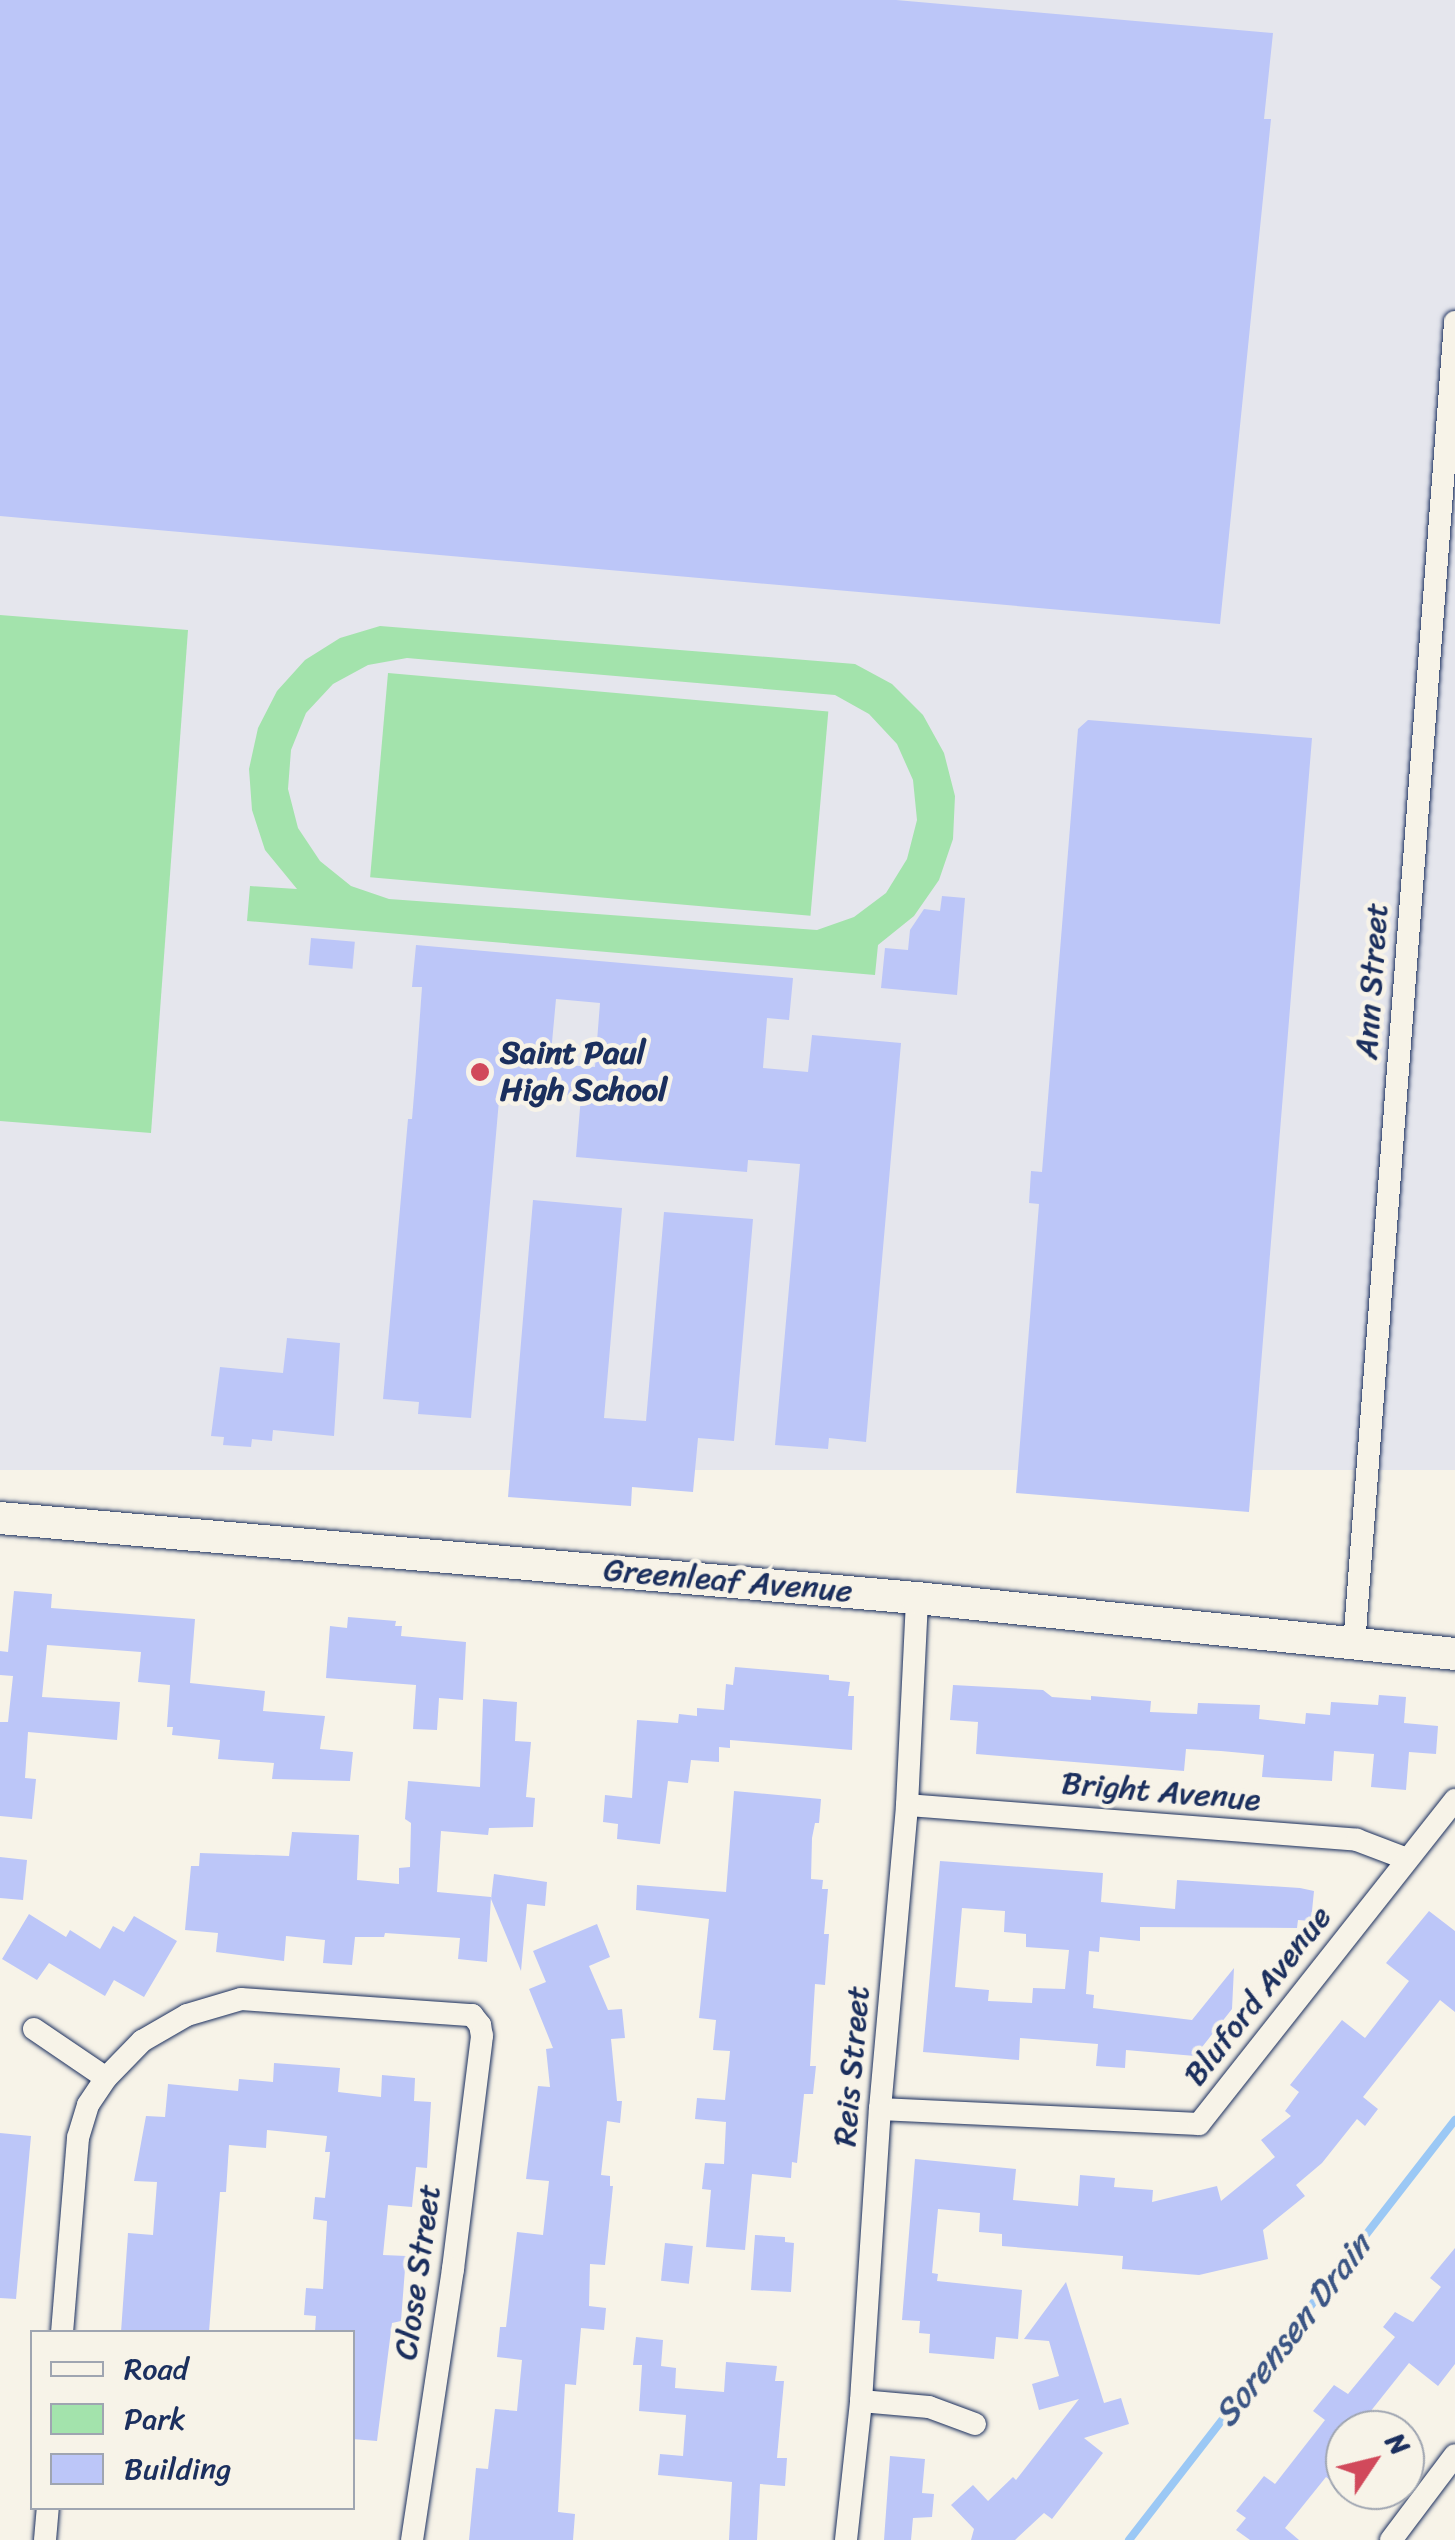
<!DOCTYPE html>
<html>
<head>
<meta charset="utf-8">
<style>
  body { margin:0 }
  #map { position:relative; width:1455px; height:2540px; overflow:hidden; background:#f7f3e8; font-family:Sriracha,sans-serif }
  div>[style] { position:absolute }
  .built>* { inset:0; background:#e5e6ed; transform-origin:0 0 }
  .green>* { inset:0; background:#a3e3ac; transform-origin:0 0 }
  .stream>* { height:8px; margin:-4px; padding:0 4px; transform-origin:4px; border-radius:4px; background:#9bc8f5 }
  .building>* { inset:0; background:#bcc6f8; transform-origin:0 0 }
  .roads { filter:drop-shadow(0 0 2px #1b2f5e) drop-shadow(0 0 2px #1b2f5e) }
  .minor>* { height:22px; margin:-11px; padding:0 11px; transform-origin:11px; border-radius:11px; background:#f7f3e8 }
  .secondary>* { height:32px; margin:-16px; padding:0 16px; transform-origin:16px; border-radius:16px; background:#f7f3e8 }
  .dots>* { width:28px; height:28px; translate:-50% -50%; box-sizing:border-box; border:5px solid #f7f3e8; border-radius:50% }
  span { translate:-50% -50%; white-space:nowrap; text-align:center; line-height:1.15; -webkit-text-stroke:9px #f7f3e8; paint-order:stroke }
  .street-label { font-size:32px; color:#1b2f5e }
  .poi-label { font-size:32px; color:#1b2f5e; font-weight:700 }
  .left { translate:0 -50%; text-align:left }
  .water-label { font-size:35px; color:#3b5584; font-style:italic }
  .legend { position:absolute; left:30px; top:2330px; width:325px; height:180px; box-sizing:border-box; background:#f7f3e8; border:2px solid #9fa5b1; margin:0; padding:12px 18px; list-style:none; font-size:30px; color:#1b2f5e }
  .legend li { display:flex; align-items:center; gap:20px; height:50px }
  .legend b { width:50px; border:2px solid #9fa5b1 }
  .north { position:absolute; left:1325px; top:2410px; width:100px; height:100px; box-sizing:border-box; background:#f7f3e8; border:2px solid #9fa5b1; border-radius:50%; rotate:55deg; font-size:28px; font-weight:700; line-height:40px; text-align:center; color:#1b2f5e }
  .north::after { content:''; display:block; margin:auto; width:35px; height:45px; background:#d1495b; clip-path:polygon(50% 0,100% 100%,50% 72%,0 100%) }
</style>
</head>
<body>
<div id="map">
  <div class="built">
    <i style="left:0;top:0;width:1455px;height:1470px"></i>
  </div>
  <div class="green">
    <i style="clip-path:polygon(0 615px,188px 630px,151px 1133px,0 1121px)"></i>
    <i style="clip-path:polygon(evenodd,380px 626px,855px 664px,892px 684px,923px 715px,944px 753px,955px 796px,953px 839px,939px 880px,914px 916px,878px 945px,875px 975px,247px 921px,250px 886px,297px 889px,265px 850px,252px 810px,249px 769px,258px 728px,277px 691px,305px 660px,340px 638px,380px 626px,407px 658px,835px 695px,869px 714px,897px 744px,913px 780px,917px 820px,907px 859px,886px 893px,854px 917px,817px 930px,389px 899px,351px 886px,320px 861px,298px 828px,288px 789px,291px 750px,306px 713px,333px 684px,368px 665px,407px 658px)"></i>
    <i style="left:388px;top:673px;width:442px;height:205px;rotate:5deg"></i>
  </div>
  <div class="stream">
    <i style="left:1129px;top:2540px;width:532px;rotate:-52.18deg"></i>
  </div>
  <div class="building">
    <i style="clip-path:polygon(0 0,896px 0,1273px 33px,1264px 119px,1271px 119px,1220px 624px,0 516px)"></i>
    <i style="clip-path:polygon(1088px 720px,1312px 738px,1249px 1512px,1016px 1493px,1039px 1204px,1029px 1203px,1031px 1171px,1042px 1172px,1078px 729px)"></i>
    <i style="clip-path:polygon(942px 896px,965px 898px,957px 995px,881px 988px,885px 948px,908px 950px,910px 930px,924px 909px,940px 911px)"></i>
    <i style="left:311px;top:938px;width:44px;height:27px;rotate:5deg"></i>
    <i style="clip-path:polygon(evenodd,416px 945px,793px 978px,789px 1020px,767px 1018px,763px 1068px,808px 1072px,812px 1035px,901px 1043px,866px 1442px,829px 1438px,828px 1449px,775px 1445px,800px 1164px,748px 1160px,747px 1172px,576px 1157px,581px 1096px,500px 1089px,471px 1418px,418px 1414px,419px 1402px,383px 1399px,408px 1119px,412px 1119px,416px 1071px,422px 987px,412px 987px,416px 945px,556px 999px,600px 1003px,595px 1067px,550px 1064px,556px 999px)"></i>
    <i style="clip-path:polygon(533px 1200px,622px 1208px,604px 1418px,646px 1421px,664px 1212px,753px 1219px,734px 1441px,698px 1438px,693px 1492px,632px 1487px,631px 1506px,508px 1497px)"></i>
    <i style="clip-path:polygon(287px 1338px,340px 1343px,334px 1436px,273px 1430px,272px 1441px,252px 1439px,251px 1447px,223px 1445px,224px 1437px,211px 1436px,220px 1367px,283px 1373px)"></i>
    <i style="clip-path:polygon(14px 1591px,52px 1594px,51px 1608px,195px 1619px,190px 1683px,265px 1691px,263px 1711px,325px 1716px,320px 1749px,353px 1752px,350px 1781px,272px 1779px,274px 1763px,218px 1759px,220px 1740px,172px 1735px,173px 1727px,167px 1727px,170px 1685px,138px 1682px,141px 1652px,47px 1645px,42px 1697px,120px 1702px,117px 1740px,28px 1732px,25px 1778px,36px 1779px,32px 1819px,0 1816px,0 1722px,8px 1722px,13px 1676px,0 1675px,0 1651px,8px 1652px)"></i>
    <i style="clip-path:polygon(348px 1617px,396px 1621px,395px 1626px,402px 1626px,401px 1636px,466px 1642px,463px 1700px,439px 1698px,437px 1730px,413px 1729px,416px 1685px,326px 1678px,330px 1626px,347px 1628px)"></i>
    <i style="clip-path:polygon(735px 1667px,829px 1675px,829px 1680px,850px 1682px,848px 1696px,854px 1696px,852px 1750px,730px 1740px,730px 1748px,719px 1747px,719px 1762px,691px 1760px,688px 1783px,668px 1781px,660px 1844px,617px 1839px,618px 1824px,603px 1822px,605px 1795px,632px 1798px,637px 1720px,678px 1723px,679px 1714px,697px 1716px,697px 1708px,724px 1710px,726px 1684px,733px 1685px)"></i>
    <i style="clip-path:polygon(953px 1685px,1043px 1690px,1052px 1697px,1091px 1700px,1091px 1696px,1151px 1701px,1150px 1712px,1197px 1714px,1198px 1703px,1260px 1705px,1259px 1719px,1305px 1724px,1306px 1713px,1330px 1715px,1331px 1702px,1378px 1705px,1379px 1695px,1406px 1697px,1404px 1723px,1438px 1726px,1436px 1754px,1409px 1752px,1406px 1790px,1371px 1787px,1374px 1754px,1334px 1751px,1332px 1781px,1262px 1777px,1264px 1755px,1221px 1751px,1186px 1749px,1184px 1771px,976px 1754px,978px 1722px,950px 1720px)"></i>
    <i style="clip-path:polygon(483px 1699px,517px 1702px,515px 1741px,531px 1742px,526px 1797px,535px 1798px,533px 1827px,489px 1828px,488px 1835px,441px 1831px,437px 1892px,491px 1897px,487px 1962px,458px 1959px,460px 1938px,385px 1933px,384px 1937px,355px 1937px,352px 1965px,323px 1963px,325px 1940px,286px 1936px,284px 1961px,216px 1952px,218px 1933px,185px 1930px,191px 1866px,199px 1866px,200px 1853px,289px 1856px,292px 1832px,359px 1835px,357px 1880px,399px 1884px,399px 1868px,410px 1867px,411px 1823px,405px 1819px,408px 1781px,480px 1787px)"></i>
    <i style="clip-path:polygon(734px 1791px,821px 1799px,819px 1823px,815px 1823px,812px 1838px,811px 1879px,823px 1880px,822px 1889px,828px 1889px,824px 1934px,829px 1934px,825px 1985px,815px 1984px,810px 2066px,816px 2066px,813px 2094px,804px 2094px,797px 2163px,792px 2162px,791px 2178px,752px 2174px,745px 2250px,706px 2247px,711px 2190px,702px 2189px,705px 2163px,724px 2164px,726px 2122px,695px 2119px,697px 2098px,725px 2100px,730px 2051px,713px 2050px,716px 2020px,699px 2018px,709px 1919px,636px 1910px,637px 1885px,726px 1892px)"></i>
    <i style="clip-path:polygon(0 1857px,27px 1860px,23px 1900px,0 1898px)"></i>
    <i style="clip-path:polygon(evenodd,940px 1861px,1103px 1873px,1101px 1902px,1175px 1909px,1177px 1880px,1300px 1888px,1314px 1891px,1311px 1921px,1298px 1920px,1297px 1928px,1140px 1927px,1140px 1941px,1100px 1937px,1099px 1952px,1089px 1951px,1086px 1994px,1094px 1995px,1093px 2008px,1192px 2020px,1234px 1968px,1232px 2009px,1195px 2056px,1126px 2050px,1125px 2068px,1096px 2066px,1098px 2044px,1020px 2038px,1019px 2060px,923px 2052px,940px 1861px,962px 1908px,1005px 1911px,1004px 1932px,1026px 1934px,1026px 1947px,1069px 1950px,1065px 1989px,1033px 1988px,1032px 2003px,988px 2001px,989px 1990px,955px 1987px,962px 1908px)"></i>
    <i style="clip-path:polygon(494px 1874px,547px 1882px,545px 1906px,527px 1904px,521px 1971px,491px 1899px)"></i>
    <i style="clip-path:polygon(1429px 1911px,1455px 1931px,1455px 2012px,1440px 2000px,1363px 2097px,1378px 2109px,1365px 2126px,1357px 2119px,1322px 2163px,1296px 2185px,1305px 2196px,1263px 2230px,1268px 2259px,1199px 2275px,1122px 2269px,1123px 2256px,1002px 2246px,1002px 2234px,979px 2232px,980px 2213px,938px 2209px,932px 2273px,938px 2274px,937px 2281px,1022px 2290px,1018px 2339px,996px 2337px,994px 2359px,929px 2353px,930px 2334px,919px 2333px,920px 2321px,902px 2320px,915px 2159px,1016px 2169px,1013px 2200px,1078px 2206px,1080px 2175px,1115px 2178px,1114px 2187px,1153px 2190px,1152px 2202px,1217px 2186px,1221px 2201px,1275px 2157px,1261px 2140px,1291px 2116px,1285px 2111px,1299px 2092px,1290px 2085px,1342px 2020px,1365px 2038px,1409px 1981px,1386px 1963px)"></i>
    <i style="clip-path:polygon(29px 1914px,66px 1937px,70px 1930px,100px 1949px,113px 1926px,124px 1932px,134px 1916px,177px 1941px,144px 1997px,114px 1980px,105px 1996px,49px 1963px,37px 1980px,2px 1959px)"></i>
    <i style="clip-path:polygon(597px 1924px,610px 1957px,589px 1966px,608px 2010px,622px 2009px,625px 2038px,611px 2039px,617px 2101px,622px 2101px,620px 2123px,607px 2121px,601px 2175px,610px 2176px,610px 2186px,613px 2186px,605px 2265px,590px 2264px,589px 2306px,606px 2308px,604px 2330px,581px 2328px,576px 2385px,565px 2384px,558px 2512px,575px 2514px,573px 2540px,469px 2540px,476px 2468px,488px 2469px,495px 2409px,517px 2411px,522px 2360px,497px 2357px,500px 2327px,506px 2327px,517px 2232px,543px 2235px,549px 2181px,526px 2179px,538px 2086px,550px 2087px,546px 2049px,553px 2048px,529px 1989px,546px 1982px,533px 1951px)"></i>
    <i style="clip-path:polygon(274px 2063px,340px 2068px,338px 2092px,381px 2097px,382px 2075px,415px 2078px,414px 2101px,431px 2102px,427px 2168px,416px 2167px,412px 2207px,388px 2205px,383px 2255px,406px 2256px,401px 2321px,392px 2323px,377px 2441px,352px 2439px,352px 2332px,315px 2332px,316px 2316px,304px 2315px,306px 2288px,323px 2289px,327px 2221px,313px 2219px,315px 2197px,325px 2198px,330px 2152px,325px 2152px,327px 2136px,267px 2130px,266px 2148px,229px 2145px,226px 2192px,220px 2192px,209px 2332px,121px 2332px,128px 2233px,153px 2235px,157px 2182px,134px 2181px,146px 2116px,165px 2117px,168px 2084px,238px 2091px,239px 2079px,273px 2082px)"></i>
    <i style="clip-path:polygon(0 2133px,31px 2136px,16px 2299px,0 2298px)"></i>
    <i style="clip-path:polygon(755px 2235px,785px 2237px,785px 2242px,794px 2243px,791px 2292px,751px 2290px)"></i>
    <i style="left:665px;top:2243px;width:28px;height:38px;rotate:6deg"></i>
    <i style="clip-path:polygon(1455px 2248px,1455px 2364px,1438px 2386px,1409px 2363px,1370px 2412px,1394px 2430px,1345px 2430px,1345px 2491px,1326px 2477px,1285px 2528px,1299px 2540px,1250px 2540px,1236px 2530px,1246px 2518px,1236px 2511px,1264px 2476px,1275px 2484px,1325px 2420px,1313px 2411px,1334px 2385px,1348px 2394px,1395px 2337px,1383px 2327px,1395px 2312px,1413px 2322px,1441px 2287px,1430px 2278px)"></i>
    <i style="clip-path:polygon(1066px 2282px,1104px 2403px,1121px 2398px,1129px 2424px,1084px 2438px,1103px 2453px,1052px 2519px,1044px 2513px,1015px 2540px,971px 2540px,974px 2529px,951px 2505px,973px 2485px,988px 2501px,1013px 2477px,1016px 2480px,1079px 2399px,1039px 2410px,1032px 2384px,1059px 2376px,1049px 2341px,1024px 2339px)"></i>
    <i style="clip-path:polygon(636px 2337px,663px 2340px,661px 2366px,676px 2368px,675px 2388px,724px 2392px,726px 2362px,777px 2366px,775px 2381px,784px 2381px,777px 2458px,787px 2458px,785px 2486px,760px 2484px,757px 2540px,729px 2540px,732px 2482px,658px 2475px,660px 2454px,683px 2456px,686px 2415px,639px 2411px,642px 2365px,633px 2365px)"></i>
    <i style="clip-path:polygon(890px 2456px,925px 2459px,922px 2493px,934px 2494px,932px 2517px,913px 2518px,911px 2540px,884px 2540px)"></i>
  </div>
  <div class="roads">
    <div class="minor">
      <i style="left:1354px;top:1645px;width:1327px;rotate:-85.63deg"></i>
      <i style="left:907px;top:1805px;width:451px;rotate:4.4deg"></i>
      <i style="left:1357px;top:1840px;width:53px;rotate:20.8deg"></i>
      <i style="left:34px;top:2029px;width:87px;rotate:34.2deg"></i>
      <i style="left:106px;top:2078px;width:32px;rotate:124deg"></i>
      <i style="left:88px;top:2105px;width:34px;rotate:107deg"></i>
      <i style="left:78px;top:2138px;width:195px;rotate:94.7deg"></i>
      <i style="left:106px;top:2078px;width:52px;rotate:-45.8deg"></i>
      <i style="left:142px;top:2041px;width:52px;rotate:-30deg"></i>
      <i style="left:187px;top:2015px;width:56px;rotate:-16.5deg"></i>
      <i style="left:241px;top:1999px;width:232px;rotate:4deg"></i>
      <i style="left:472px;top:2015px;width:13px;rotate:51deg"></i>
      <i style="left:480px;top:2025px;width:11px;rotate:80deg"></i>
      <i style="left:482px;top:2036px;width:235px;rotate:97.1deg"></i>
      <i style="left:453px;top:2269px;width:274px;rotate:98.6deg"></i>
      <i style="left:880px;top:2109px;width:319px;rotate:2.7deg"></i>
      <i style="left:1199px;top:2124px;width:413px;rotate:-51.7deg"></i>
      <i style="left:861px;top:2401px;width:68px;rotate:5deg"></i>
      <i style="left:929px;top:2407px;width:49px;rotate:20.3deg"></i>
      <i style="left:45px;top:2540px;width:32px;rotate:-85deg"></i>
      <i style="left:846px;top:2540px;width:140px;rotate:-83.8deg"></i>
      <i style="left:861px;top:2401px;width:293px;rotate:-86.3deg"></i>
      <i style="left:880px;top:2109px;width:305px;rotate:-84.9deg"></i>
      <i style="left:907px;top:1805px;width:207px;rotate:-87.2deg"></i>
      <i style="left:1391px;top:2540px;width:106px;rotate:-53deg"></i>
    </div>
    <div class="secondary">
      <i style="left:0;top:1518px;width:920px;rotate:4.99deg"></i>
      <i style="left:917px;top:1598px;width:541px;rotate:5.94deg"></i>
    </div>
  </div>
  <div class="dots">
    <i style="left:480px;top:1072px;background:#d1495b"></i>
  </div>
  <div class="street-label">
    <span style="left:1372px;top:981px;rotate:-86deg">Ann Street</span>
    <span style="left:728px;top:1581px;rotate:5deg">Greenleaf Avenue</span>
    <span style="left:1161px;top:1792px;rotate:5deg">Bright Avenue</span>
    <span style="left:1258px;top:1996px;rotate:-52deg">Bluford Avenue</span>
    <span style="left:852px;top:2066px;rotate:-85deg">Reis Street</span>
    <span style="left:418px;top:2272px;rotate:-82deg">Close Street</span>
  </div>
  <div class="poi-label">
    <span class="left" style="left:500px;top:1072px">Saint Paul<br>High School</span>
  </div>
  <div class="water-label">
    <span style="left:1292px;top:2330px;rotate:-52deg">Sorensen Drain</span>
  </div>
  <ul class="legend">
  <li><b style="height:12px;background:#f7f3e8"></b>Road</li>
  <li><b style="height:28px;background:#a3e3ac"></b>Park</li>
  <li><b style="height:28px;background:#bcc6f8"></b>Building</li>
  </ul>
  <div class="north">N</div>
</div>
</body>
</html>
